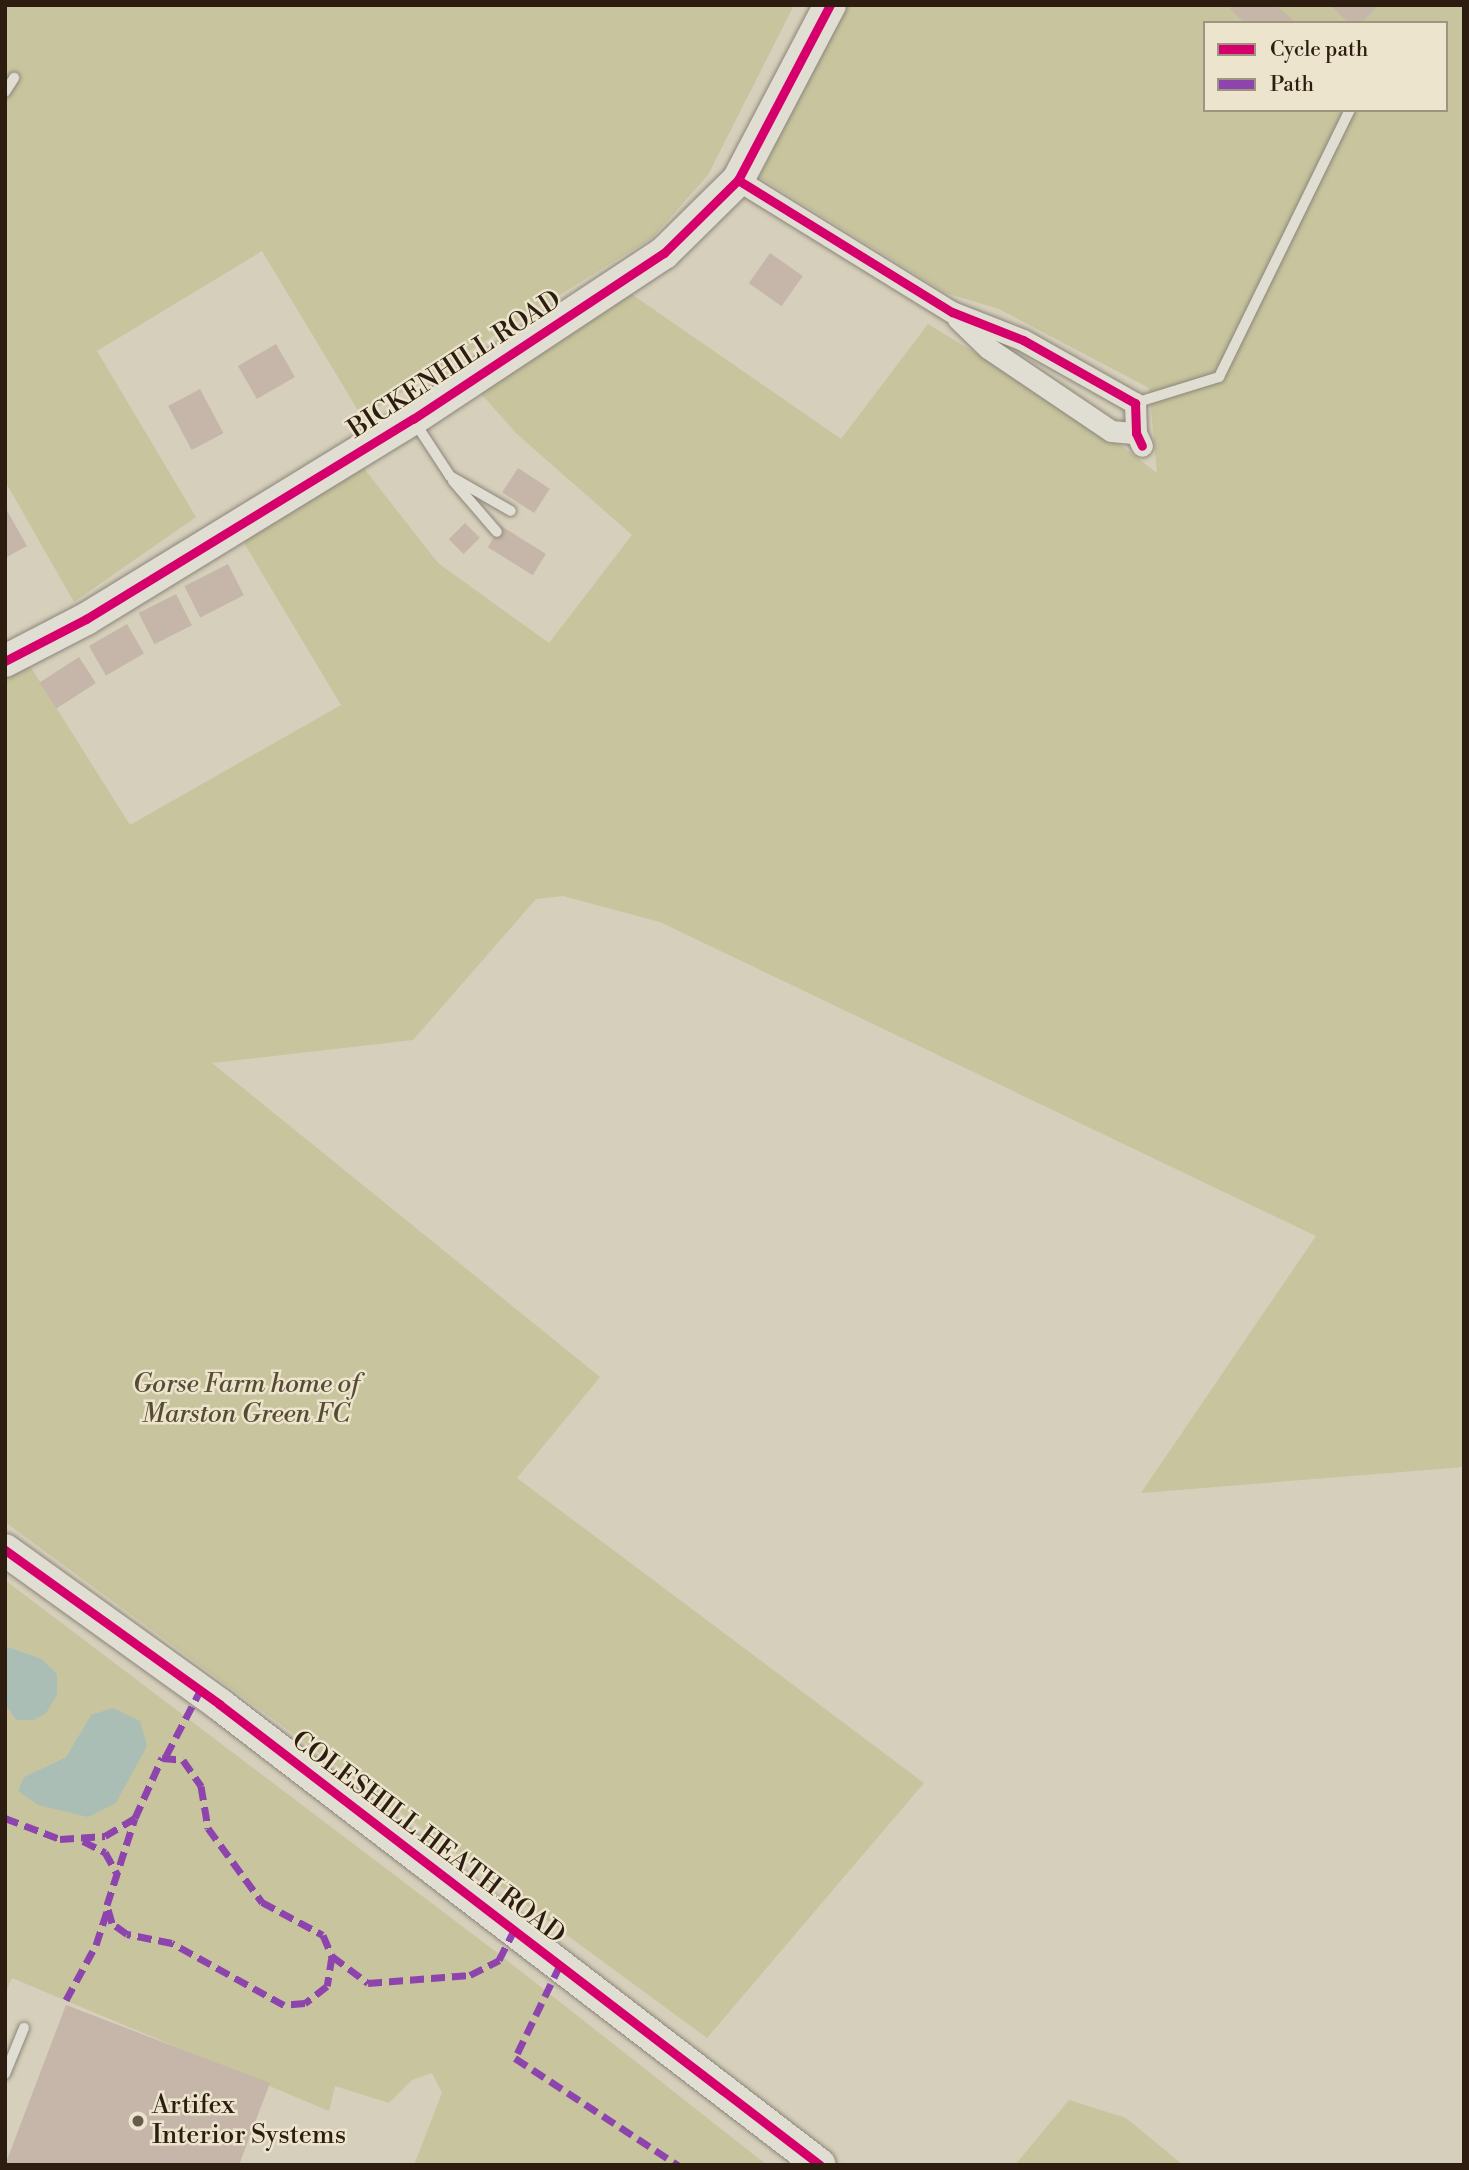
<!DOCTYPE html>
<html>
<head>
<meta charset="utf-8">
<style>
  body { margin:0 }
  #map { position:relative; width:1469px; height:2170px; overflow:hidden; background:#d6cfbb; font-family:"Libre Bodoni",serif }
  div>[style] { position:absolute }
  .green>* { inset:0; background:#c7c49e }
  .water>* { inset:0; background:#aabeb6 }
  .building>* { inset:0; background:#c6b6aa; transform-origin:0 0 }
  .roads { filter:drop-shadow(0 0 2px #8b8579) drop-shadow(0 0 2px #8b8579) }
  .lane>* { height:10px; margin:-5px; padding:0 5px; transform-origin:5px; border-radius:5px; background:#e0ddd2 }
  .street>* { height:21px; margin:-10.5px; padding:0 10.5px; transform-origin:10.5px; border-radius:10.5px; background:#e0ddd2 }
  .secondary>* { height:32px; margin:-16px; padding:0 16px; transform-origin:16px; border-radius:16px; background:#e0ddd2 }
  .quiet>* { height:7px; margin-top:-3.5px; transform-origin:0; background:repeating-linear-gradient(90deg,#8e44ad 0 14px,transparent 0 21px) }
  .cycleway>* { height:9px; margin:-4.5px; padding:0 4.5px; transform-origin:4.5px; border-radius:4.5px; background:#d6006c }
  .dots>* { width:19px; height:19px; translate:-50% -50%; box-sizing:border-box; border:4px solid #ece4cc; border-radius:50% }
  span { translate:-50% -50%; white-space:nowrap; text-align:center; line-height:1.15; -webkit-text-stroke:5px #ece4cc; paint-order:stroke }
  .street-label { font-size:26px; color:#2c1d10 }
  .park-label { font-size:26px; color:#574c33; font-style:italic }
  .poi-label { font-size:26px; color:#2c1d10 }
  .left { translate:0 -50%; text-align:left }
  .frame { position:absolute; inset:0; border:7px solid #2c1d10; pointer-events:none }
  .legend { position:absolute; left:1203px; top:21px; width:245px; height:91px; box-sizing:border-box; background:#ece4cc; border:2px solid #9f9481; margin:0; padding:9px 12px; list-style:none; font-size:21px; color:#2c1d10 }
  .legend li { display:flex; align-items:center; gap:14px; height:35px }
  .legend b { width:35px; border:2px solid #9f9481 }
</style>
</head>
<body>
<div id="map">
  <div class="green">
    <i style="clip-path:polygon(5px 5px,794px 5px,708px 175px,652px 238px,362px 417px,262px 251px,97px 351px,196px 517px,74px 602px,5px 481px)"></i>
    <i style="clip-path:polygon(evenodd,844px 5px,1464px 5px,1464px 1467px,1141px 1493px,1316px 1236px,660px 922px,563px 896px,536px 899px,413px 1040px,212px 1063px,600px 1377px,517px 1478px,924px 1783px,707px 2038px,5px 1522px,5px 678px,30px 666px,130px 825px,341px 705px,238px 533px,359px 462px,438px 563px,549px 643px,632px 535px,517px 434px,474px 386px,627px 291px,841px 439px,928px 324px,1094px 425px,1157px 473px,1149px 388px,999px 309px,946px 293px,759px 177px,844px 5px,1205px 23px,1446px 23px,1446px 110px,1205px 110px,1205px 23px)"></i>
    <i style="clip-path:polygon(evenodd,5px 1580px,504px 1958px,767px 2165px,414px 2165px,442px 2093px,432px 2073px,412px 2080px,389px 2103px,335px 2086px,329px 2111px,12px 1978px,5px 1994px,5px 1704px,16px 1720px,57px 1695px,57px 1674px,42px 1659px,5px 1646px,5px 1580px,91px 1715px,88px 1817px,24px 1777px,66px 1757px,91px 1715px)"></i>
    <i style="clip-path:polygon(1069px 2100px,1126px 2118px,1183px 2165px,1015px 2165px)"></i>
  </div>
  <div class="water">
    <i style="clip-path:polygon(5px 1646px,42px 1659px,57px 1674px,57px 1695px,46px 1713px,34px 1720px,16px 1720px,5px 1704px)"></i>
    <i style="clip-path:polygon(113px 1708px,140px 1721px,147px 1746px,116px 1803px,88px 1817px,38px 1805px,18px 1791px,24px 1777px,66px 1757px,91px 1715px)"></i>
  </div>
  <div class="building">
    <i style="clip-path:polygon(1233px 5px,1276px 5px,1296px 23px,1245px 23px,1230px 9px)"></i>
    <i style="clip-path:polygon(1330px 5px,1378px 5px,1362px 23px,1349px 23px)"></i>
    <i style="left:770px;top:253px;width:40px;height:37px;rotate:35deg"></i>
    <i style="left:276px;top:344px;width:38px;height:44px;rotate:60deg"></i>
    <i style="left:200px;top:389px;width:50px;height:36px;rotate:62deg"></i>
    <i style="left:518px;top:468px;width:38px;height:29px;rotate:33deg"></i>
    <i style="clip-path:polygon(5px 507px,27px 546px,5px 558px)"></i>
    <i style="left:465px;top:523px;width:21px;height:23px;rotate:45deg"></i>
    <i style="left:501px;top:526px;width:53px;height:25px;rotate:32deg"></i>
    <i style="left:228px;top:564px;width:35px;height:49px;rotate:63deg"></i>
    <i style="left:176px;top:594px;width:35px;height:42px;rotate:63deg"></i>
    <i style="left:127px;top:624px;width:34px;height:44px;rotate:60deg"></i>
    <i style="left:79px;top:657px;width:31px;height:47px;rotate:57deg"></i>
    <i style="clip-path:polygon(66px 2005px,270px 2083px,239px 2165px,5px 2165px)"></i>
  </div>
  <div class="roads">
    <div class="lane">
      <i style="left:5px;top:92px;width:17px;rotate:-57deg"></i>
      <i style="left:1135px;top:403px;width:88px;rotate:-17.2deg"></i>
      <i style="left:1219px;top:377px;width:297px;rotate:-63.9deg"></i>
      <i style="left:414px;top:421px;width:66px;rotate:56.8deg"></i>
      <i style="left:450px;top:476px;width:70px;rotate:29.8deg"></i>
      <i style="left:453px;top:481px;width:67px;rotate:49.2deg"></i>
      <i style="left:5px;top:2074px;width:50px;rotate:-67.6deg"></i>
    </div>
    <div class="street">
      <i style="left:738px;top:180px;width:251px;rotate:31.7deg"></i>
      <i style="left:952px;top:312px;width:76px;rotate:21.5deg"></i>
      <i style="left:1023px;top:340px;width:129px;rotate:29.4deg"></i>
      <i style="left:1135px;top:403px;width:30px;rotate:88deg"></i>
      <i style="left:1136px;top:433px;width:14px;rotate:65deg"></i>
      <i style="left:958px;top:319px;width:42px;rotate:44deg"></i>
      <i style="left:988px;top:348px;width:148px;rotate:34deg"></i>
      <i style="left:1111px;top:431px;width:25px;rotate:5deg"></i>
    </div>
    <div class="secondary">
      <i style="left:5px;top:661px;width:91px;rotate:-27.4deg"></i>
      <i style="left:86px;top:619px;width:383px;rotate:-31.5deg"></i>
      <i style="left:413px;top:419px;width:301px;rotate:-33.5deg"></i>
      <i style="left:664px;top:253px;width:104px;rotate:-44.6deg"></i>
      <i style="left:738px;top:180px;width:198px;rotate:-62.3deg"></i>
      <i style="left:5px;top:1550px;width:264px;rotate:35.7deg"></i>
      <i style="left:219px;top:1704px;width:757px;rotate:37.49deg"></i>
    </div>
  </div>
  <div class="quiet">
    <i style="left:166px;top:1756px;width:73px;rotate:-62.4deg"></i>
    <i style="left:5px;top:1818px;width:59px;rotate:20.9deg"></i>
    <i style="left:60px;top:1839px;width:45px;rotate:-3.8deg"></i>
    <i style="left:105px;top:1836px;width:35px;rotate:-31deg"></i>
    <i style="left:135px;top:1818px;width:66px;rotate:-65.8deg"></i>
    <i style="left:162px;top:1758px;width:21px;rotate:5deg"></i>
    <i style="left:183px;top:1760px;width:32px;rotate:55deg"></i>
    <i style="left:201px;top:1786px;width:43px;rotate:80.5deg"></i>
    <i style="left:208px;top:1828px;width:92px;rotate:53.9deg"></i>
    <i style="left:262px;top:1902px;width:69px;rotate:28.4deg"></i>
    <i style="left:323px;top:1935px;width:23px;rotate:67deg"></i>
    <i style="left:332px;top:1956px;width:30px;rotate:99deg"></i>
    <i style="left:327px;top:1986px;width:28px;rotate:142deg"></i>
    <i style="left:305px;top:2003px;width:21px;rotate:175deg"></i>
    <i style="left:284px;top:2005px;width:128px;rotate:-151deg"></i>
    <i style="left:172px;top:1943px;width:46px;rotate:-168.7deg"></i>
    <i style="left:127px;top:1934px;width:19px;rotate:-144deg"></i>
    <i style="left:112px;top:1923px;width:19px;rotate:-106deg"></i>
    <i style="left:107px;top:1905px;width:91px;rotate:-72.2deg"></i>
    <i style="left:83px;top:1841px;width:25px;rotate:27deg"></i>
    <i style="left:105px;top:1852px;width:25px;rotate:61deg"></i>
    <i style="left:332px;top:1956px;width:45px;rotate:36.9deg"></i>
    <i style="left:368px;top:1983px;width:102px;rotate:-4.5deg"></i>
    <i style="left:470px;top:1975px;width:33px;rotate:-27deg"></i>
    <i style="left:499px;top:1960px;width:34px;rotate:-63deg"></i>
    <i style="left:560px;top:1965px;width:103px;rotate:115.8deg"></i>
    <i style="left:515px;top:2058px;width:195px;rotate:33.3deg"></i>
    <i style="left:66px;top:2000px;width:63px;rotate:-61.4deg"></i>
    <i style="left:96px;top:1945px;width:35px;rotate:-72deg"></i>
  </div>
  <div class="cycleway">
    <i style="left:738px;top:180px;width:251px;rotate:31.7deg"></i>
    <i style="left:952px;top:312px;width:76px;rotate:21.5deg"></i>
    <i style="left:1023px;top:340px;width:129px;rotate:29.4deg"></i>
    <i style="left:1135px;top:403px;width:30px;rotate:88deg"></i>
    <i style="left:1136px;top:433px;width:14px;rotate:65deg"></i>
    <i style="left:5px;top:661px;width:91px;rotate:-27.4deg"></i>
    <i style="left:86px;top:619px;width:383px;rotate:-31.5deg"></i>
    <i style="left:413px;top:419px;width:301px;rotate:-33.5deg"></i>
    <i style="left:664px;top:253px;width:104px;rotate:-44.6deg"></i>
    <i style="left:738px;top:180px;width:198px;rotate:-62.3deg"></i>
    <i style="left:5px;top:1550px;width:264px;rotate:35.7deg"></i>
    <i style="left:219px;top:1704px;width:757px;rotate:37.49deg"></i>
  </div>
  <div class="dots">
    <i style="left:138px;top:2121px;background:#685b4c"></i>
  </div>
  <div class="street-label">
    <span style="left:455px;top:365px;rotate:-33deg">BICKENHILL ROAD</span>
    <span style="left:428px;top:1838px;rotate:37deg">COLESHILL HEATH ROAD</span>
  </div>
  <div class="park-label">
    <span style="left:246px;top:1400px">Gorse Farm home of<br>Marston Green FC</span>
  </div>
  <div class="poi-label">
    <span class="left" style="left:152px;top:2121px">Artifex<br>Interior Systems</span>
  </div>
  <div class="frame"></div>
  <ul class="legend">
  <li><b style="height:9px;background:#d6006c"></b>Cycle path</li>
  <li><b style="height:9px;background:#8e44ad"></b>Path</li>
  </ul>
</div>
</body>
</html>
